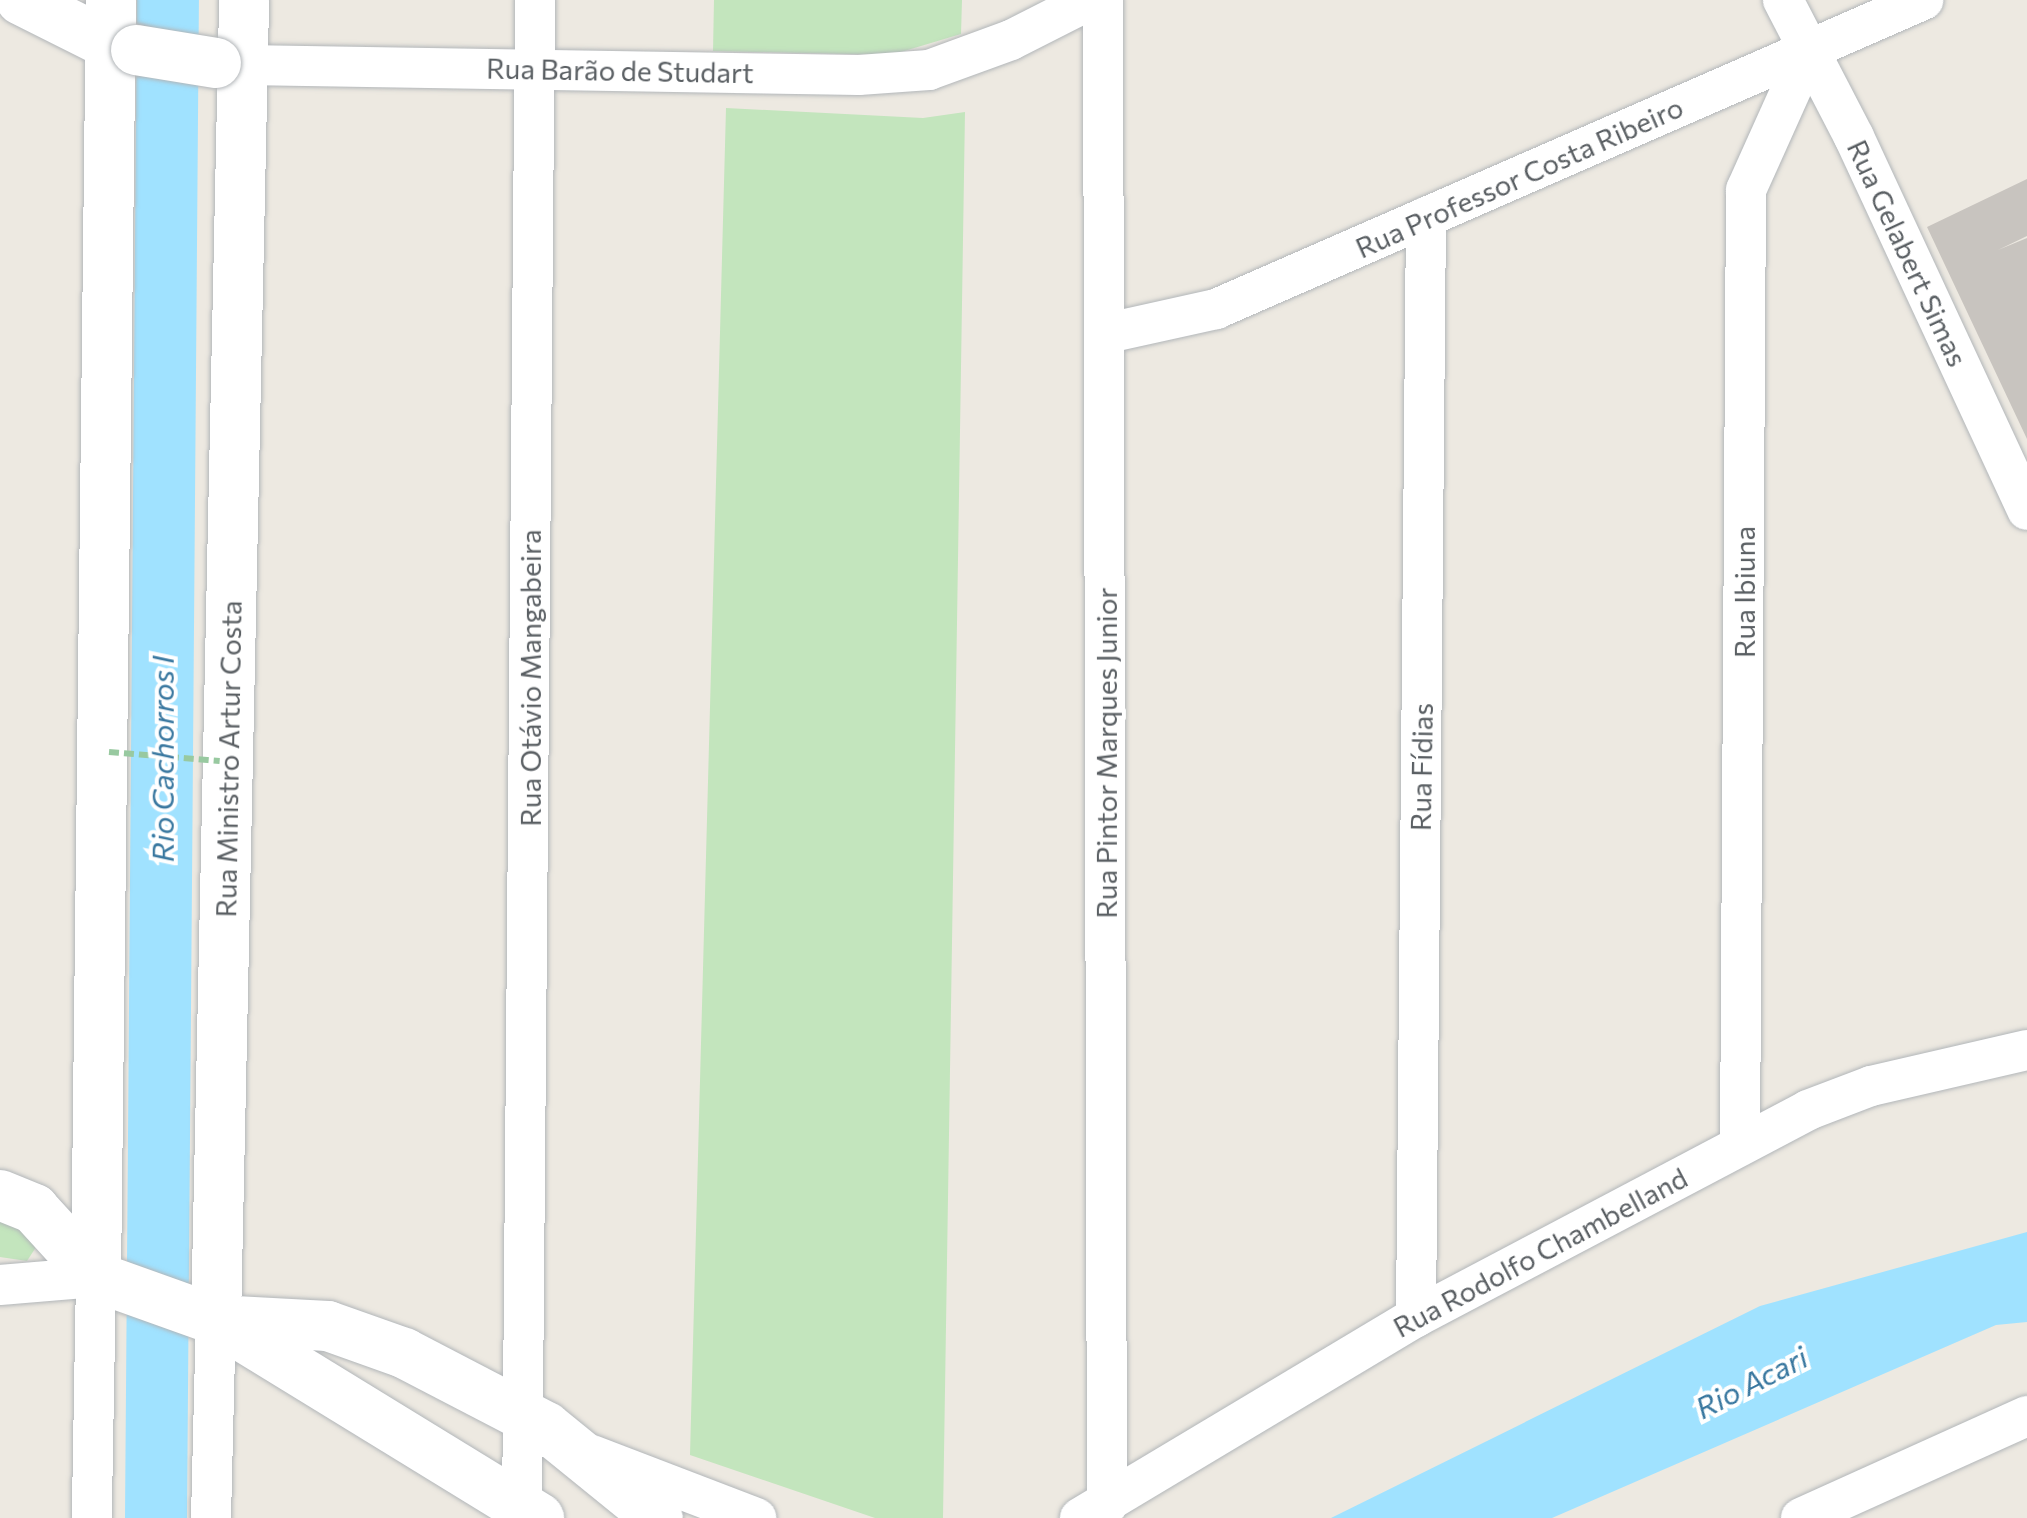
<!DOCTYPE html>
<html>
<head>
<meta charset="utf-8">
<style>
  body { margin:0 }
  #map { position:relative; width:2027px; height:1518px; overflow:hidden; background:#ede9e1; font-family:Commissioner,sans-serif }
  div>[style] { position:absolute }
  .green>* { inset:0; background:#c3e5bd }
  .water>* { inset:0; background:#a0e2ff }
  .river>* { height:62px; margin:-31px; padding:0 31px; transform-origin:31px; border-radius:31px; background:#a0e2ff }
  .building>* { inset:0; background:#c8c4bf }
  .roads { filter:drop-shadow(0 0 2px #b2b6b9) drop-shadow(0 0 2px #b2b6b9) }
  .minor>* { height:40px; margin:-20px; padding:0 20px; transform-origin:20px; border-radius:20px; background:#fff }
  .tertiary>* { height:50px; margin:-25px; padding:0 25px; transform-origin:25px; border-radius:25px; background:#fff }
  .path-bridge>* { height:6px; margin-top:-3px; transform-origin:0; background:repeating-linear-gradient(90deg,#98c9a0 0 10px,transparent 0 15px) }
  .bridges { filter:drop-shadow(0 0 2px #b2b6b9) drop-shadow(0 0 2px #b2b6b9) }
  .tertiary-bridge>* { height:50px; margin:-25px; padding:0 25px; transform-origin:25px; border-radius:25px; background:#fff }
  span { translate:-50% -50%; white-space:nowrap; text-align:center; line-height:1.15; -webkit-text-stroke:8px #fff; paint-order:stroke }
  .street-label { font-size:28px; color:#5a5f63 }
  .water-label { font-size:30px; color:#38779f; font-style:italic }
</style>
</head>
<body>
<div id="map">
  <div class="green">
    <i style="clip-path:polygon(714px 0,962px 0,961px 34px,891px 55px,713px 51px)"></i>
    <i style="clip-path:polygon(726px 108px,923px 118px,965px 112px,943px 1518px,875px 1518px,690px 1455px)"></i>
    <i style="clip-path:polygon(0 1214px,38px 1244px,27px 1261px,0 1257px)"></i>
  </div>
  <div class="water">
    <i style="clip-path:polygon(2027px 1232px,2027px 1322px,1996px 1325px,1552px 1518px,1331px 1518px,1760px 1306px)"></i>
  </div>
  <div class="river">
    <i style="left:156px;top:1518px;width:1518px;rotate:-89.55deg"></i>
  </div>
  <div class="building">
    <i style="clip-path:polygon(2027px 179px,2027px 236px,1998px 250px,2027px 238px,2027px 439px,1927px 227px)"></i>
  </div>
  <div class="roads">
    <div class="minor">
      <i style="left:1103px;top:0;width:1505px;rotate:89.85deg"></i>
      <i style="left:1783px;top:0;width:154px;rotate:62.6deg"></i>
      <i style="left:1854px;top:137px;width:411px;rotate:65.1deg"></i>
      <i style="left:244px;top:65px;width:615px;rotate:0.93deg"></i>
      <i style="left:859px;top:75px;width:70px;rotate:-4.1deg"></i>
      <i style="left:929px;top:70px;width:87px;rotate:-20.1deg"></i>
      <i style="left:1011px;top:40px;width:89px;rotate:-26.9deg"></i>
      <i style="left:1108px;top:333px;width:111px;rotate:-12.5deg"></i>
      <i style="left:1216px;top:309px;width:772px;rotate:-23.61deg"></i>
      <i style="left:1740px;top:1145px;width:955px;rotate:-89.64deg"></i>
      <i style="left:1746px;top:190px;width:151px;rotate:-65.8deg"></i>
      <i style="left:0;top:1285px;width:96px;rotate:-4.8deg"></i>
      <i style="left:96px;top:1277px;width:241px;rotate:91deg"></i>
      <i style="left:1416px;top:1317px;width:1100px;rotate:-89.48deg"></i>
      <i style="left:592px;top:1455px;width:176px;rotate:21deg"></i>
      <i style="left:211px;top:1518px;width:198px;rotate:-88.6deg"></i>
      <i style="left:522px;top:1518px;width:1518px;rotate:-89.51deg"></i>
      <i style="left:1080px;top:1518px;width:392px;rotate:-30.9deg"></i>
      <i style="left:1416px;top:1317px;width:443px;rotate:-27.8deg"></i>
      <i style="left:1808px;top:1110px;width:67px;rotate:-20.9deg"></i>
      <i style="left:1871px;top:1086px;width:160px;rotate:-13deg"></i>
      <i style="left:1801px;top:1518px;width:248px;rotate:-24.3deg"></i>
    </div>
    <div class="tertiary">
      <i style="left:21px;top:0;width:101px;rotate:26.6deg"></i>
      <i style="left:111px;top:45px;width:25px;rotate:11deg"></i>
      <i style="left:0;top:1195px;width:37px;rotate:22deg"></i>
      <i style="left:34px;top:1209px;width:92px;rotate:47.6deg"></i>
      <i style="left:96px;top:1277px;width:127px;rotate:19.7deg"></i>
      <i style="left:216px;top:1320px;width:379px;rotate:31.5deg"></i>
      <i style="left:96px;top:1277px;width:1277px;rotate:-89.33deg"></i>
      <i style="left:216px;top:1320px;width:1320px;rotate:-88.78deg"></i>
      <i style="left:216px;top:1320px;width:112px;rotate:3.1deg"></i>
      <i style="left:328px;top:1326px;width:81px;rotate:19.6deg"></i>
      <i style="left:404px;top:1353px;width:160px;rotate:27.5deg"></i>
      <i style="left:546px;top:1427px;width:144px;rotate:39.1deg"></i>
    </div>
  </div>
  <div class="path-bridge">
    <i style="left:109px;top:752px;width:111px;rotate:4.6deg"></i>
  </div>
  <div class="bridges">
    <div class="tertiary-bridge">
      <i style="left:136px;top:50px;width:81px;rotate:9.2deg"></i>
    </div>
  </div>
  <div class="street-label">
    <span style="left:620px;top:70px;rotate:1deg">Rua Barão de Studart</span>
    <span style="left:1519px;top:177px;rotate:-24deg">Rua Professor Costa Ribeiro</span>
    <span style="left:1908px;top:253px;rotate:65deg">Rua Gelabert Simas</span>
    <span style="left:1744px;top:592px;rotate:-90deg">Rua Ibiuna</span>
    <span style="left:530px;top:678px;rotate:-90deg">Rua Otávio Mangabeira</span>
    <span style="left:1106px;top:753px;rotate:-90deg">Rua Pintor Marques Junior</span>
    <span style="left:228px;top:759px;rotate:-89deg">Rua Ministro Artur Costa</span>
    <span style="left:1421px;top:767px;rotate:-89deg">Rua Fídias</span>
    <span style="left:1540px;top:1252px;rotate:-28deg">Rua Rodolfo Chambelland</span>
  </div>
  <div class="water-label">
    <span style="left:162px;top:759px;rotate:-90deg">Rio Cachorros I</span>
    <span style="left:1751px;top:1382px;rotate:-27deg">Rio Acari</span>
  </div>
</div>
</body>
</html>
